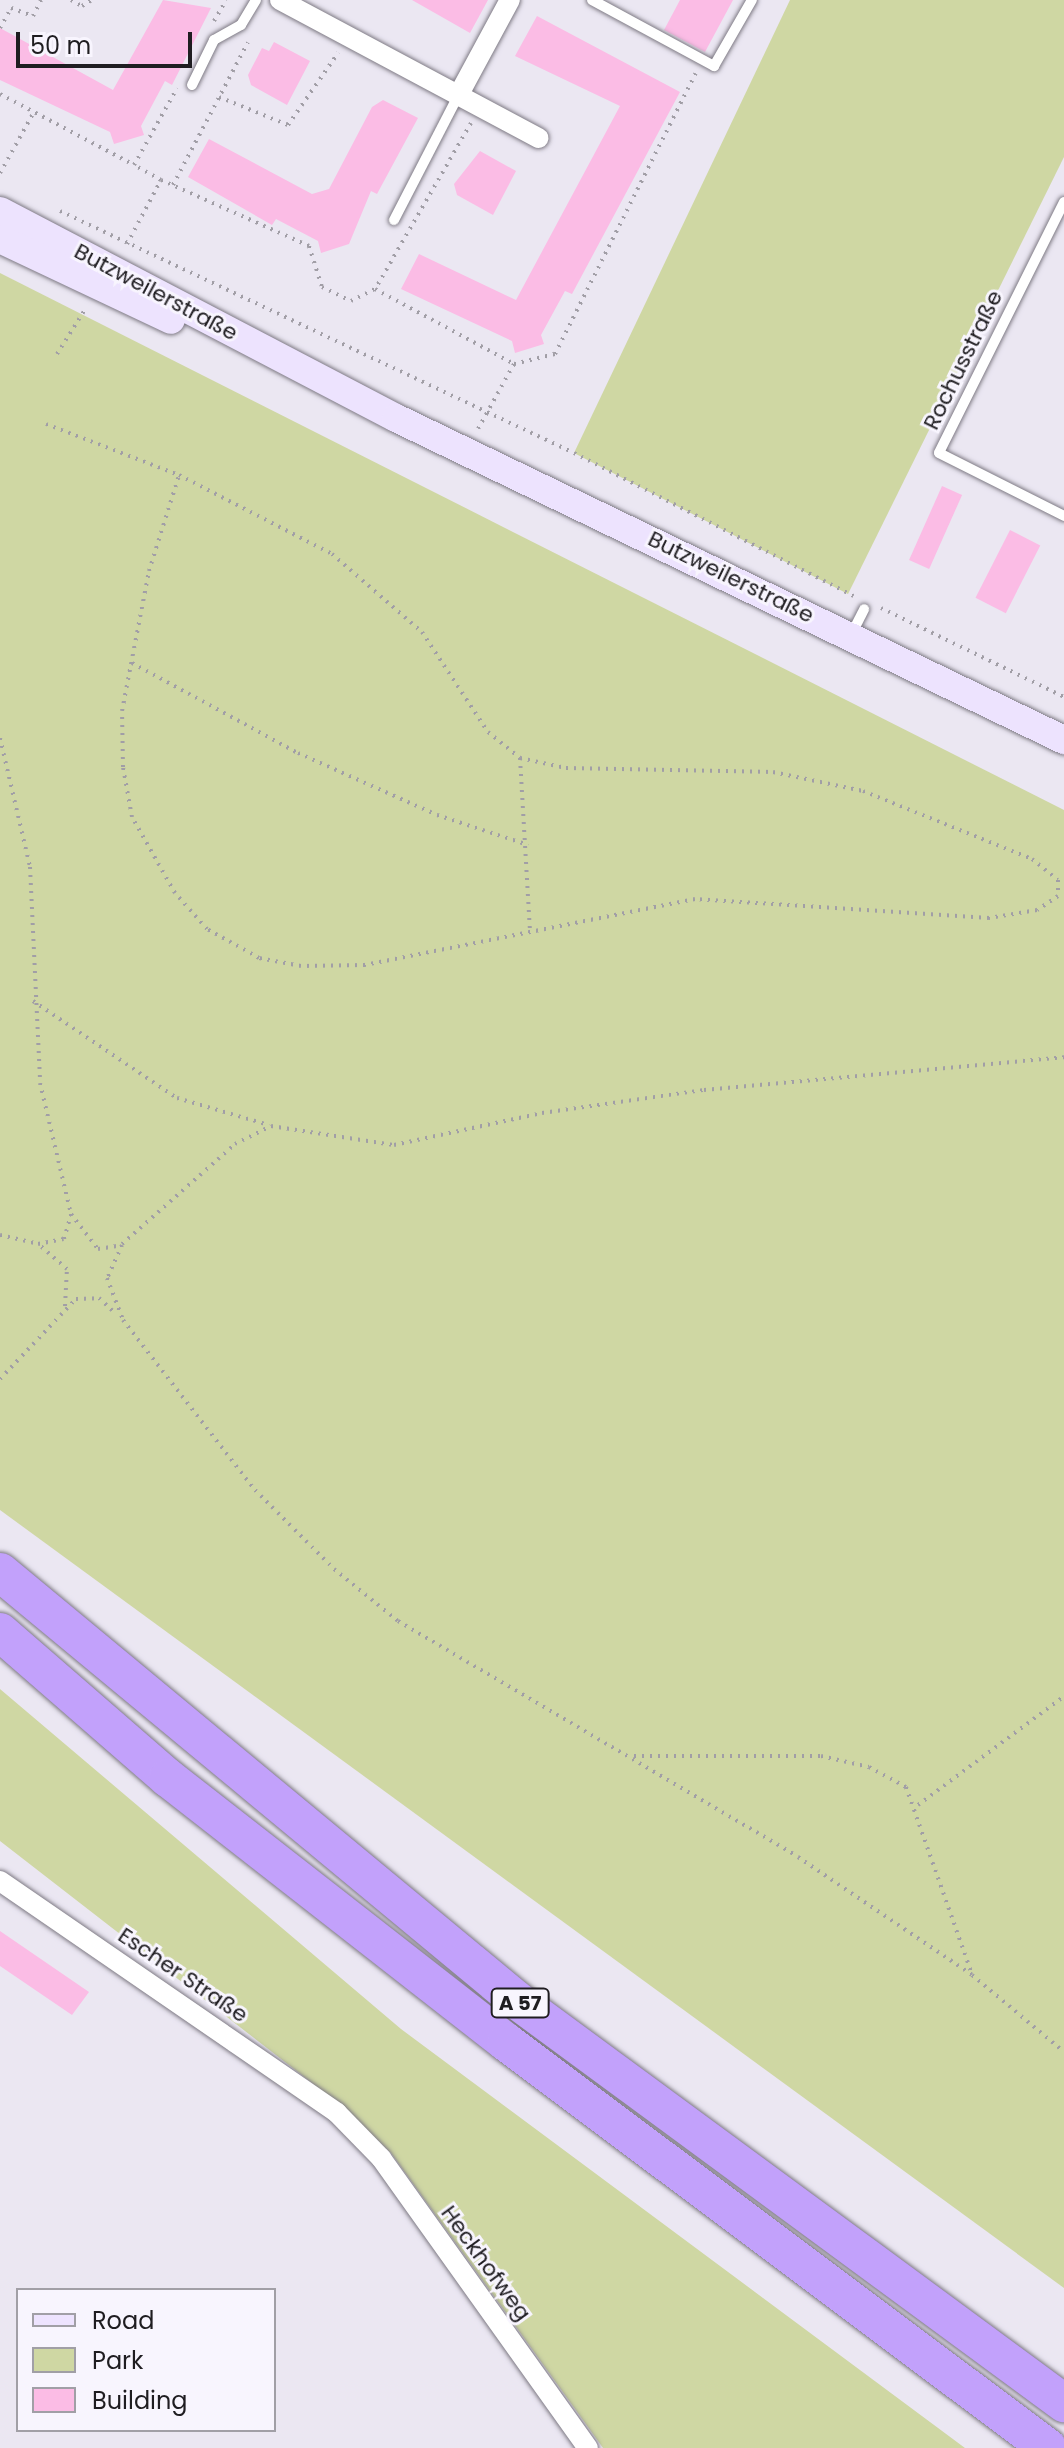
<!DOCTYPE html>
<html>
<head>
<meta charset="utf-8">
<style>
  body { margin:0 }
  #map { position:relative; width:1064px; height:2448px; overflow:hidden; background:#ebe7f2; font-family:Poppins,sans-serif }
  div>[style] { position:absolute }
  .green>* { inset:0; background:#cfd7a3 }
  .building>* { inset:0; background:#fbbce5; transform-origin:0 0 }
  .path>* { height:4px; margin-top:-2px; transform-origin:0; background:repeating-linear-gradient(90deg,#a19ea6 0 2px,transparent 0 8px) }
  .roads { filter:drop-shadow(0 0 2px #7e7a84) drop-shadow(0 0 2px #7e7a84) }
  .lane>* { height:10px; margin:-5px; padding:0 5px; transform-origin:5px; border-radius:5px; background:#fff }
  .street>* { height:20px; margin:-10px; padding:0 10px; transform-origin:10px; border-radius:10px; background:#fff }
  .secondary>* { height:28px; margin:-14px; padding:0 14px; transform-origin:14px; border-radius:14px; background:#ede3fe }
  .highway>* { height:38px; margin:-19px; padding:0 19px; transform-origin:19px; border-radius:19px; background:#c2a1fb }
  span { translate:-50% -50%; white-space:nowrap; text-align:center; line-height:1.15; -webkit-text-stroke:6px #f8f5fe; paint-order:stroke }
  .shield-label span { padding:2px 6px; background:#f8f5fe; border:2px solid; border-radius:6px; -webkit-text-stroke-width:0 }
  .shield-label { font-size:20px; color:#1f1d21; font-weight:700 }
  .street-label { font-size:22px; color:#1f1d21 }
  .legend { position:absolute; left:16px; top:2288px; width:260px; height:144px; box-sizing:border-box; background:#f8f5fe; border:2px solid #a19fa6; margin:0; padding:10px 14px; list-style:none; font-size:24px; color:#1f1d21 }
  .legend li { display:flex; align-items:center; gap:16px; height:40px }
  .legend b { width:40px; border:2px solid #a19fa6 }
  .scale { position:absolute; left:16px; top:32px; width:176px; height:36px; box-sizing:border-box; border:4px solid #1f1d21; border-top:0; padding-left:10px; font-size:24px; line-height:28px; white-space:nowrap; color:#1f1d21; -webkit-text-stroke:6px #f8f5fe; paint-order:stroke }
</style>
</head>
<body>
<div id="map">
  <div class="green">
    <i style="clip-path:polygon(790px 0,1064px 0,1064px 157px,848px 594px,574px 453px)"></i>
    <i style="clip-path:polygon(0 273px,1064px 810px,1064px 2288px,0 1510px)"></i>
    <i style="clip-path:polygon(0 1689px,401px 2029px,965px 2448px,603px 2448px,391px 2153px,343px 2107px,0 1841px)"></i>
  </div>
  <div class="building">
    <i style="clip-path:polygon(163px 0,211px 8px,172px 85px,165px 81px,141px 126px,144px 135px,114px 144px,110px 132px,0 80px,0 28px,113px 90px)"></i>
    <i style="clip-path:polygon(412px 0,488px 0,470px 33px)"></i>
    <i style="clip-path:polygon(680px 0,733px 0,705px 52px,664px 30px)"></i>
    <i style="clip-path:polygon(537px 16px,680px 92px,572px 294px,565px 291px,541px 335px,544px 344px,515px 353px,512px 341px,401px 289px,419px 254px,516px 300px,620px 106px,515px 56px)"></i>
    <i style="clip-path:polygon(274px 42px,310px 61px,287px 105px,251px 85px,248px 75px,262px 48px,269px 51px)"></i>
    <i style="clip-path:polygon(383px 100px,418px 118px,377px 194px,371px 191px,349px 244px,321px 253px,318px 241px,276px 219px,272px 225px,188px 177px,209px 139px,312px 194px,329px 189px,372px 107px)"></i>
    <i style="clip-path:polygon(480px 151px,516px 171px,493px 215px,457px 195px,454px 184px)"></i>
    <i style="left:942px;top:486px;width:22px;height:81px;rotate:24deg"></i>
    <i style="left:1010px;top:530px;width:34px;height:76px;rotate:27deg"></i>
    <i style="clip-path:polygon(0 1931px,89px 1992px,72px 2015px,0 1966px)"></i>
  </div>
  <div class="path">
    <i style="left:71px;top:0;width:13px;rotate:29deg"></i>
    <i style="left:82px;top:6px;width:12px;rotate:-31deg"></i>
    <i style="left:214px;top:21px;width:24px;rotate:-60deg"></i>
    <i style="left:0;top:28px;width:23px;rotate:-61deg"></i>
    <i style="left:11px;top:8px;width:23px;rotate:20deg"></i>
    <i style="left:33px;top:16px;width:18px;rotate:-63deg"></i>
    <i style="left:0;top:94px;width:152px;rotate:27.9deg"></i>
    <i style="left:219px;top:97px;width:74px;rotate:22.1deg"></i>
    <i style="left:288px;top:125px;width:88px;rotate:-55.2deg"></i>
    <i style="left:471px;top:123px;width:192px;rotate:120deg"></i>
    <i style="left:375px;top:289px;width:158px;rotate:28.3deg"></i>
    <i style="left:514px;top:364px;width:74px;rotate:119deg"></i>
    <i style="left:0;top:173px;width:70px;rotate:-60.9deg"></i>
    <i style="left:161px;top:180px;width:162px;rotate:24deg"></i>
    <i style="left:309px;top:246px;width:43px;rotate:72.4deg"></i>
    <i style="left:322px;top:287px;width:32px;rotate:26deg"></i>
    <i style="left:351px;top:301px;width:27px;rotate:-27deg"></i>
    <i style="left:173px;top:185px;width:161px;rotate:-62.3deg"></i>
    <i style="left:60px;top:211px;width:568px;rotate:25.21deg"></i>
    <i style="left:574px;top:453px;width:314px;rotate:27.1deg"></i>
    <i style="left:127px;top:244px;width:72px;rotate:-62deg"></i>
    <i style="left:161px;top:180px;width:31px;rotate:-151deg"></i>
    <i style="left:134px;top:165px;width:88px;rotate:-60.8deg"></i>
    <i style="left:57px;top:354px;width:54px;rotate:-57.8deg"></i>
    <i style="left:514px;top:364px;width:42px;rotate:-13.7deg"></i>
    <i style="left:555px;top:354px;width:314px;rotate:-63.4deg"></i>
    <i style="left:46px;top:424px;width:142px;rotate:21deg"></i>
    <i style="left:179px;top:475px;width:172px;rotate:27.3deg"></i>
    <i style="left:332px;top:554px;width:119px;rotate:40.9deg"></i>
    <i style="left:422px;top:632px;width:120px;rotate:56.6deg"></i>
    <i style="left:488px;top:732px;width:41px;rotate:39.1deg"></i>
    <i style="left:520px;top:758px;width:47px;rotate:12.3deg"></i>
    <i style="left:566px;top:768px;width:207px;rotate:1.1deg"></i>
    <i style="left:773px;top:772px;width:92px;rotate:11.9deg"></i>
    <i style="left:863px;top:791px;width:182px;rotate:21.9deg"></i>
    <i style="left:1032px;top:859px;width:33px;rotate:39deg"></i>
    <i style="left:1058px;top:880px;width:16px;rotate:90deg"></i>
    <i style="left:1058px;top:896px;width:25px;rotate:146deg"></i>
    <i style="left:1037px;top:910px;width:49px;rotate:170.5deg"></i>
    <i style="left:989px;top:918px;width:295px;rotate:-176.3deg"></i>
    <i style="left:695px;top:899px;width:337px;rotate:168.7deg"></i>
    <i style="left:365px;top:965px;width:64px;rotate:179.1deg"></i>
    <i style="left:301px;top:966px;width:43px;rotate:-169.2deg"></i>
    <i style="left:259px;top:958px;width:60px;rotate:-150.9deg"></i>
    <i style="left:207px;top:929px;width:48px;rotate:-131.6deg"></i>
    <i style="left:175px;top:893px;width:87px;rotate:-119.5deg"></i>
    <i style="left:132px;top:817px;width:51px;rotate:-100.2deg"></i>
    <i style="left:123px;top:767px;width:56px;rotate:-91deg"></i>
    <i style="left:122px;top:711px;width:143px;rotate:-79.1deg"></i>
    <i style="left:149px;top:571px;width:101px;rotate:-72.6deg"></i>
    <i style="left:881px;top:608px;width:203px;rotate:25.9deg"></i>
    <i style="left:132px;top:663px;width:189px;rotate:28.5deg"></i>
    <i style="left:298px;top:753px;width:152px;rotate:24deg"></i>
    <i style="left:437px;top:815px;width:96px;rotate:18.2deg"></i>
    <i style="left:0;top:738px;width:132px;rotate:76.9deg"></i>
    <i style="left:30px;top:867px;width:216px;rotate:87.3deg"></i>
    <i style="left:40px;top:1083px;width:135px;rotate:76.7deg"></i>
    <i style="left:520px;top:758px;width:172px;rotate:86.7deg"></i>
    <i style="left:33px;top:1001px;width:174px;rotate:34deg"></i>
    <i style="left:177px;top:1098px;width:96px;rotate:16.4deg"></i>
    <i style="left:0;top:1235px;width:39px;rotate:13deg"></i>
    <i style="left:122px;top:1244px;width:151px;rotate:-41.5deg"></i>
    <i style="left:235px;top:1144px;width:40px;rotate:-26.6deg"></i>
    <i style="left:271px;top:1126px;width:124px;rotate:8.8deg"></i>
    <i style="left:394px;top:1145px;width:151px;rotate:-12.2deg"></i>
    <i style="left:542px;top:1113px;width:164px;rotate:-8.1deg"></i>
    <i style="left:704px;top:1090px;width:362px;rotate:-5.2deg"></i>
    <i style="left:65px;top:1306px;width:37px;rotate:-87deg"></i>
    <i style="left:67px;top:1269px;width:38px;rotate:-139deg"></i>
    <i style="left:38px;top:1244px;width:26px;rotate:-11deg"></i>
    <i style="left:64px;top:1239px;width:26px;rotate:-74deg"></i>
    <i style="left:71px;top:1214px;width:44px;rotate:52.4deg"></i>
    <i style="left:98px;top:1249px;width:24px;rotate:-9deg"></i>
    <i style="left:122px;top:1245px;width:36px;rotate:114deg"></i>
    <i style="left:107px;top:1278px;width:45px;rotate:69.1deg"></i>
    <i style="left:123px;top:1320px;width:215px;rotate:52.2deg"></i>
    <i style="left:255px;top:1490px;width:112px;rotate:45deg"></i>
    <i style="left:334px;top:1569px;width:82px;rotate:39.1deg"></i>
    <i style="left:398px;top:1621px;width:464px;rotate:30.5deg"></i>
    <i style="left:798px;top:1857px;width:210px;rotate:34.1deg"></i>
    <i style="left:972px;top:1975px;width:120px;rotate:39.9deg"></i>
    <i style="left:0;top:1379px;width:110px;rotate:-46.5deg"></i>
    <i style="left:76px;top:1299px;width:23px;rotate:-2deg"></i>
    <i style="left:99px;top:1298px;width:23px;rotate:43deg"></i>
    <i style="left:634px;top:1756px;width:187px"></i>
    <i style="left:821px;top:1756px;width:49px;rotate:12.9deg"></i>
    <i style="left:869px;top:1767px;width:42px;rotate:28.4deg"></i>
    <i style="left:906px;top:1787px;width:196px;rotate:70.6deg"></i>
    <i style="left:918px;top:1805px;width:182px;rotate:-36.7deg"></i>
  </div>
  <div class="roads">
    <div class="lane">
      <i style="left:592px;top:0;width:139px;rotate:28.4deg"></i>
      <i style="left:714px;top:66px;width:76px;rotate:-60.1deg"></i>
      <i style="left:192px;top:85px;width:50px;rotate:-63.9deg"></i>
      <i style="left:214px;top:40px;width:31px;rotate:-29deg"></i>
      <i style="left:241px;top:25px;width:29px;rotate:-59deg"></i>
      <i style="left:1064px;top:202px;width:280px;rotate:116.5deg"></i>
      <i style="left:939px;top:453px;width:140px;rotate:26.7deg"></i>
      <i style="left:394px;top:220px;width:140px;rotate:-62.7deg"></i>
      <i style="left:851px;top:635px;width:29px;rotate:-63deg"></i>
    </div>
    <div class="street">
      <i style="left:280px;top:0;width:293px;rotate:28.1deg"></i>
      <i style="left:458px;top:96px;width:109px;rotate:-61.6deg"></i>
      <i style="left:0;top:1881px;width:409px;rotate:34.5deg"></i>
      <i style="left:337px;top:2113px;width:63px;rotate:45.6deg"></i>
      <i style="left:381px;top:2158px;width:356px;rotate:54.5deg"></i>
    </div>
    <div class="secondary">
      <i style="left:0;top:211px;width:447px;rotate:27.6deg"></i>
      <i style="left:396px;top:418px;width:742px;rotate:25.74deg"></i>
      <i style="left:0;top:239px;width:189px;rotate:25.3deg"></i>
    </div>
    <div class="highway">
      <i style="left:0;top:1572px;width:669px;rotate:39.66deg"></i>
      <i style="left:515px;top:1999px;width:682px;rotate:36.35deg"></i>
      <i style="left:0;top:1632px;width:223px;rotate:41deg"></i>
      <i style="left:168px;top:1778px;width:429px;rotate:38deg"></i>
      <i style="left:506px;top:2042px;width:677px;rotate:36.84deg"></i>
    </div>
  </div>
  <div class="shield-label">
    <span style="left:520px;top:2003px">A 57</span>
  </div>
  <div class="street-label">
    <span style="left:156px;top:292px;rotate:28deg">Butzweilerstraße</span>
    <span style="left:963px;top:360px;rotate:-64deg">Rochusstraße</span>
    <span style="left:731px;top:577px;rotate:26deg">Butzweilerstraße</span>
    <span style="left:183px;top:1975px;rotate:34deg">Escher Straße</span>
    <span style="left:486px;top:2263px;rotate:54deg">Heckhofweg</span>
  </div>
  <ul class="legend">
  <li><b style="height:10px;background:#ede3fe"></b>Road</li>
  <li><b style="height:22px;background:#cfd7a3"></b>Park</li>
  <li><b style="height:22px;background:#fbbce5"></b>Building</li>
  </ul>
  <div class="scale">50 m</div>
</div>
</body>
</html>
